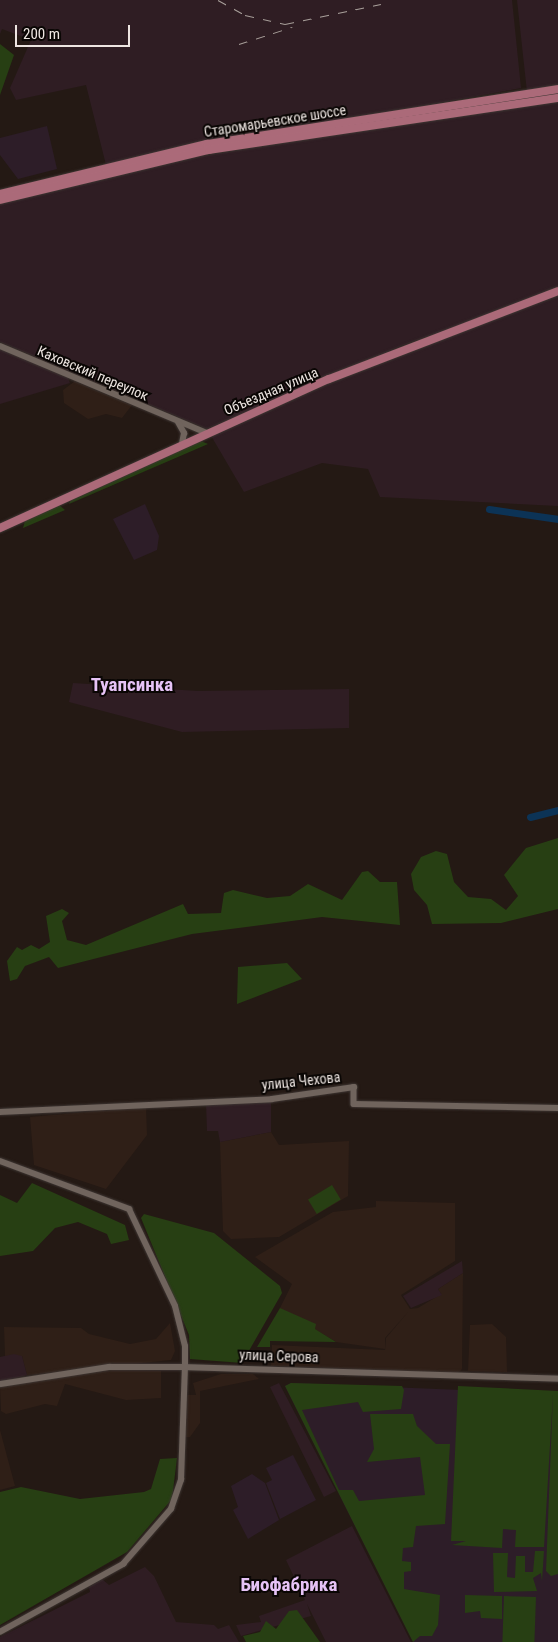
<!DOCTYPE html>
<html>
<head>
<meta charset="utf-8">
<style>
  body { margin:0 }
  #map { position:relative; width:558px; height:1642px; overflow:hidden; background:#241914; font-family:"Roboto Condensed",sans-serif }
  div>[style] { position:absolute }
  .built>* { inset:0; background:#2f1f17 }
  .industrial>* { inset:0; background:#2f1d23 }
  .education>* { inset:0; background:#2d1d28 }
  .green>* { inset:0; background:#273f13; transform-origin:0 0 }
  .river>* { height:7px; margin:-3.5px; padding:0 3.5px; transform-origin:3.5px; border-radius:3.5px; background:#0c3356 }
  .roads { filter:drop-shadow(0 0 1px #3e3633) drop-shadow(0 0 1px #3e3633) }
  .tertiary>* { height:5.5px; margin:-2.75px; padding:0 2.75px; transform-origin:2.75px; border-radius:2.75px; background:#70645d }
  .secondary>* { height:6px; margin:-3px; padding:0 3px; transform-origin:3px; border-radius:3px; background:#70645d }
  .primary>* { height:8px; margin:-4px; padding:0 4px; transform-origin:4px; border-radius:4px; background:#ab6a79 }
  .rail>* { height:1px; margin-top:-0.5px; transform-origin:0; background:repeating-linear-gradient(90deg,#a89f9a 0 9px,transparent 0 18px) }
  span { translate:-50% -50%; white-space:nowrap; text-align:center; line-height:1.15; -webkit-text-stroke:4px #0a0604; paint-order:stroke }
  .street-label { font-size:14px; color:#ede5e1 }
  .district-label { font-size:19px; color:#e6c3f6; font-weight:700 }
  .scale { position:absolute; left:15px; top:25px; width:115px; height:22px; box-sizing:border-box; border:2px solid #ede5e1; border-top:0; padding-left:6px; font-size:15px; line-height:18px; white-space:nowrap; color:#ede5e1; -webkit-text-stroke:4px #0a0604; paint-order:stroke }
</style>
</head>
<body>
<div id="map">
  <div class="built">
    <i style="clip-path:polygon(75px 381px,92px 389px,132px 405px,122px 418px,106px 414px,88px 419px,64px 403px,63px 390px)"></i>
    <i style="clip-path:polygon(146px 1107px,147px 1135px,106px 1189px,34px 1165px,30px 1117px)"></i>
    <i style="clip-path:polygon(271px 1132px,279px 1145px,349px 1141px,348px 1196px,279px 1237px,231px 1239px,223px 1231px,220px 1142px)"></i>
    <i style="clip-path:polygon(376px 1201px,455px 1203px,455px 1261px,401px 1295px,410px 1309px,418px 1308px,441px 1294px,438px 1289px,463px 1273px,462px 1369px,458px 1373px,271px 1366px,272px 1345px,385px 1350px,386px 1338px,409px 1311px,385px 1338px,385px 1349px,336px 1342px,280px 1308px,292px 1284px,255px 1257px,333px 1212px,376px 1207px)"></i>
    <i style="clip-path:polygon(170px 1323px,175px 1351px,171px 1360px,27px 1375px,22px 1356px,5px 1356px,4px 1327px,81px 1328px,89px 1334px,130px 1344px,156px 1339px)"></i>
    <i style="clip-path:polygon(492px 1324px,506px 1337px,507px 1372px,468px 1371px,470px 1325px)"></i>
    <i style="clip-path:polygon(104px 1370px,161px 1371px,161px 1398px,126px 1400px,65px 1384px,57px 1406px,45px 1404px,6px 1414px,1px 1411px,0 1387px)"></i>
    <i style="clip-path:polygon(221px 1374px,253px 1374px,259px 1379px,200px 1391px,200px 1423px,190px 1437px,185px 1437px,186px 1395px,196px 1395px,193px 1383px)"></i>
    <i style="clip-path:polygon(0 1430px,15px 1486px,0 1490px)"></i>
  </div>
  <div class="industrial">
    <i style="clip-path:polygon(0 0,512px 0,521px 88px,106px 165px,86px 85px,16px 100px,10px 88px,31px 40px,2px 29px,0 34px)"></i>
    <i style="clip-path:polygon(517px 0,558px 0,558px 87px,527px 92px)"></i>
    <i style="clip-path:polygon(558px 99px,558px 288px,535px 298px,401px 346px,207px 429px,0 342px,0 202px,169px 161px)"></i>
    <i style="clip-path:polygon(558px 294px,558px 506px,380px 497px,368px 469px,322px 463px,244px 492px,210px 434px,404px 351px)"></i>
    <i style="clip-path:polygon(0 349px,68px 378px,70px 383px,0 404px)"></i>
    <i style="clip-path:polygon(73px 683px,198px 691px,349px 689px,349px 728px,182px 732px,69px 702px)"></i>
    <i style="clip-path:polygon(271px 1101px,271px 1132px,220px 1142px,218px 1131px,207px 1131px,206px 1103px)"></i>
    <i style="clip-path:polygon(462px 1261px,463px 1273px,438px 1289px,442px 1295px,411px 1308px,403px 1296px)"></i>
    <i style="clip-path:polygon(14px 1354px,22px 1356px,27px 1375px,0 1382px,0 1357px)"></i>
    <i style="clip-path:polygon(279px 1383px,336px 1491px,324px 1497px,270px 1387px)"></i>
    <i style="clip-path:polygon(352px 1526px,411px 1642px,326px 1642px,307px 1604px,311px 1616px,241px 1636px,236px 1625px,261px 1622px,259px 1616px,305px 1600px,286px 1560px)"></i>
    <i style="clip-path:polygon(145px 1567px,154px 1576px,176px 1622px,214px 1625px,218px 1629px,229px 1625px,239px 1642px,0 1642px,0 1637px,90px 1592px,89px 1587px,102px 1579px,109px 1585px)"></i>
  </div>
  <div class="education">
    <i style="clip-path:polygon(47px 126px,57px 169px,18px 179px,0 155px,0 138px)"></i>
    <i style="clip-path:polygon(145px 504px,159px 536px,157px 550px,134px 560px,113px 519px)"></i>
    <i style="clip-path:polygon(291px 1383px,558px 1394px,558px 1642px,413px 1642px,285px 1386px)"></i>
    <i style="clip-path:polygon(293px 1455px,316px 1500px,280px 1519px,266px 1483px,272px 1480px,266px 1468px)"></i>
    <i style="clip-path:polygon(252px 1474px,265px 1483px,279px 1520px,248px 1539px,233px 1510px,238px 1507px,231px 1486px)"></i>
  </div>
  <div class="green">
    <i style="clip-path:polygon(0 44px,14px 55px,0 95px)"></i>
    <i style="clip-path:polygon(201px 441px,208px 444px,69px 504px,71px 500px)"></i>
    <i style="clip-path:polygon(59px 505px,65px 510px,23px 528px,25px 521px)"></i>
    <i style="clip-path:polygon(558px 838px,558px 909px,501px 923px,432px 924px,427px 905px,414px 890px,411px 874px,421px 857px,436px 851px,447px 854px,454px 882px,468px 897px,491px 899px,506px 910px,518px 896px,504px 875px,526px 848px)"></i>
    <i style="clip-path:polygon(368px 871px,380px 882px,397px 882px,400px 925px,322px 917px,192px 934px,58px 968px,49px 957px,25px 966px,17px 979px,10px 981px,7px 961px,17px 947px,22px 950px,31px 945px,39px 949px,50px 942px,46px 916px,62px 909px,69px 913px,62px 921px,67px 940px,86px 945px,183px 904px,188px 914px,221px 913px,224px 893px,233px 890px,267px 898px,290px 896px,308px 884px,342px 900px,362px 872px)"></i>
    <i style="clip-path:polygon(287px 963px,302px 979px,237px 1004px,238px 967px)"></i>
    <i style="clip-path:polygon(32px 1183px,125px 1225px,129px 1240px,111px 1244px,107px 1234px,78px 1222px,55px 1228px,33px 1251px,0 1256px,0 1195px,17px 1203px)"></i>
    <i style="left:332px;top:1185px;width:17px;height:28px;rotate:59deg"></i>
    <i style="clip-path:polygon(144px 1214px,214px 1233px,280px 1286px,282px 1293px,242px 1363px,190px 1359px,189px 1335px,141px 1218px)"></i>
    <i style="clip-path:polygon(280px 1308px,316px 1324px,315px 1329px,336px 1342px,270px 1341px,270px 1347px,257px 1347px)"></i>
    <i style="clip-path:polygon(291px 1383px,402px 1386px,404px 1390px,401px 1409px,363px 1412px,358px 1402px,302px 1410px,339px 1490px,353px 1490px,359px 1501px,425px 1495px,420px 1457px,367px 1462px,374px 1449px,370px 1414px,413px 1414px,417px 1426px,436px 1444px,450px 1444px,445px 1524px,416px 1526px,413px 1547px,403px 1548px,402px 1561px,411px 1562px,411px 1571px,404px 1572px,404px 1589px,440px 1595px,438px 1625px,432px 1636px,420px 1636px,413px 1642px,285px 1386px)"></i>
    <i style="clip-path:polygon(458px 1386px,558px 1391px,558px 1574px,551px 1576px,546px 1571px,553px 1394px,544px 1547px,515px 1547px,516px 1530px,503px 1529px,502px 1548px,452px 1545px,466px 1541px,451px 1541px)"></i>
    <i style="clip-path:polygon(177px 1458px,172px 1499px,127px 1552px,0 1625px,0 1492px,21px 1487px,80px 1499px,144px 1492px,151px 1489px,160px 1459px)"></i>
    <i style="clip-path:polygon(535px 1551px,544px 1551px,542px 1581px,541px 1573px,533px 1578px,537px 1591px,494px 1592px,493px 1553px,508px 1553px,507px 1577px,515px 1578px,516px 1556px,525px 1556px,525px 1572px,533px 1572px)"></i>
    <i style="clip-path:polygon(465px 1595px,502px 1596px,502px 1619px,481px 1618px,480px 1611px,465px 1613px)"></i>
    <i style="left:504px;top:1596px;width:32px;height:46px;rotate:2deg"></i>
    <i style="clip-path:polygon(297px 1610px,320px 1642px,246px 1642px,243px 1636px,260px 1632px,266px 1621px,276px 1629px,289px 1611px)"></i>
  </div>
  <div class="river">
    <i style="left:489px;top:509px;width:70px;rotate:8.2deg"></i>
    <i style="left:530px;top:817px;width:29px;rotate:-14deg"></i>
  </div>
  <div class="roads">
    <div class="tertiary">
      <i style="left:0;top:1112px;width:272px;rotate:-2.7deg"></i>
      <i style="left:272px;top:1099px;width:83px;rotate:-8.3deg"></i>
      <i style="left:354px;top:1087px;width:17px;rotate:90deg"></i>
      <i style="left:354px;top:1104px;width:204px;rotate:1.1deg"></i>
      <i style="left:0;top:1632px;width:141px;rotate:-28.9deg"></i>
      <i style="left:123px;top:1564px;width:73px;rotate:-48.9deg"></i>
      <i style="left:171px;top:1509px;width:31px;rotate:-71deg"></i>
      <i style="left:181px;top:1480px;width:113px;rotate:-88deg"></i>
      <i style="left:185px;top:1367px;width:373px;rotate:1.8deg"></i>
    </div>
    <div class="secondary">
      <i style="left:0;top:346px;width:225px;rotate:22.8deg"></i>
      <i style="left:178px;top:422px;width:13px;rotate:61deg"></i>
      <i style="left:184px;top:433px;width:10px;rotate:101deg"></i>
      <i style="left:0;top:1161px;width:138px;rotate:20.4deg"></i>
      <i style="left:129px;top:1209px;width:107px;rotate:64.6deg"></i>
      <i style="left:175px;top:1306px;width:41px;rotate:76deg"></i>
      <i style="left:185px;top:1346px;width:21px;rotate:90deg"></i>
      <i style="left:185px;top:1367px;width:76px;rotate:180deg"></i>
      <i style="left:109px;top:1367px;width:110px;rotate:171.1deg"></i>
    </div>
    <div class="primary">
      <i style="left:0;top:194px;width:213px;rotate:-13.6deg"></i>
      <i style="left:207px;top:144px;width:355px;rotate:-8.9deg"></i>
      <i style="left:0;top:200px;width:215px;rotate:-13.5deg"></i>
      <i style="left:209px;top:150px;width:353px;rotate:-8.5deg"></i>
      <i style="left:0;top:528px;width:361px;rotate:-24.4deg"></i>
      <i style="left:329px;top:379px;width:245px;rotate:-21deg"></i>
    </div>
  </div>
  <div class="rail">
    <i style="left:218px;top:0;width:31px;rotate:29deg"></i>
    <i style="left:245px;top:15px;width:41px;rotate:12.7deg"></i>
    <i style="left:285px;top:24px;width:98px;rotate:-11.8deg"></i>
    <i style="left:239px;top:44px;width:56px;rotate:-17.8deg"></i>
  </div>
  <div class="street-label">
    <span style="left:275px;top:121px;rotate:-9deg">Старомарьевское шоссе</span>
    <span style="left:93px;top:373px;rotate:23deg">Каховский переулок</span>
    <span style="left:271px;top:391px;rotate:-23deg">Объездная улица</span>
    <span style="left:301px;top:1081px;rotate:-6deg">улица Чехова</span>
    <span style="left:279px;top:1356px;rotate:2deg">улица Серова</span>
  </div>
  <div class="district-label">
    <span style="left:132px;top:685px">Туапсинка</span>
    <span style="left:289px;top:1585px">Биофабрика</span>
  </div>
  <div class="scale">200 m</div>
</div>
</body>
</html>
